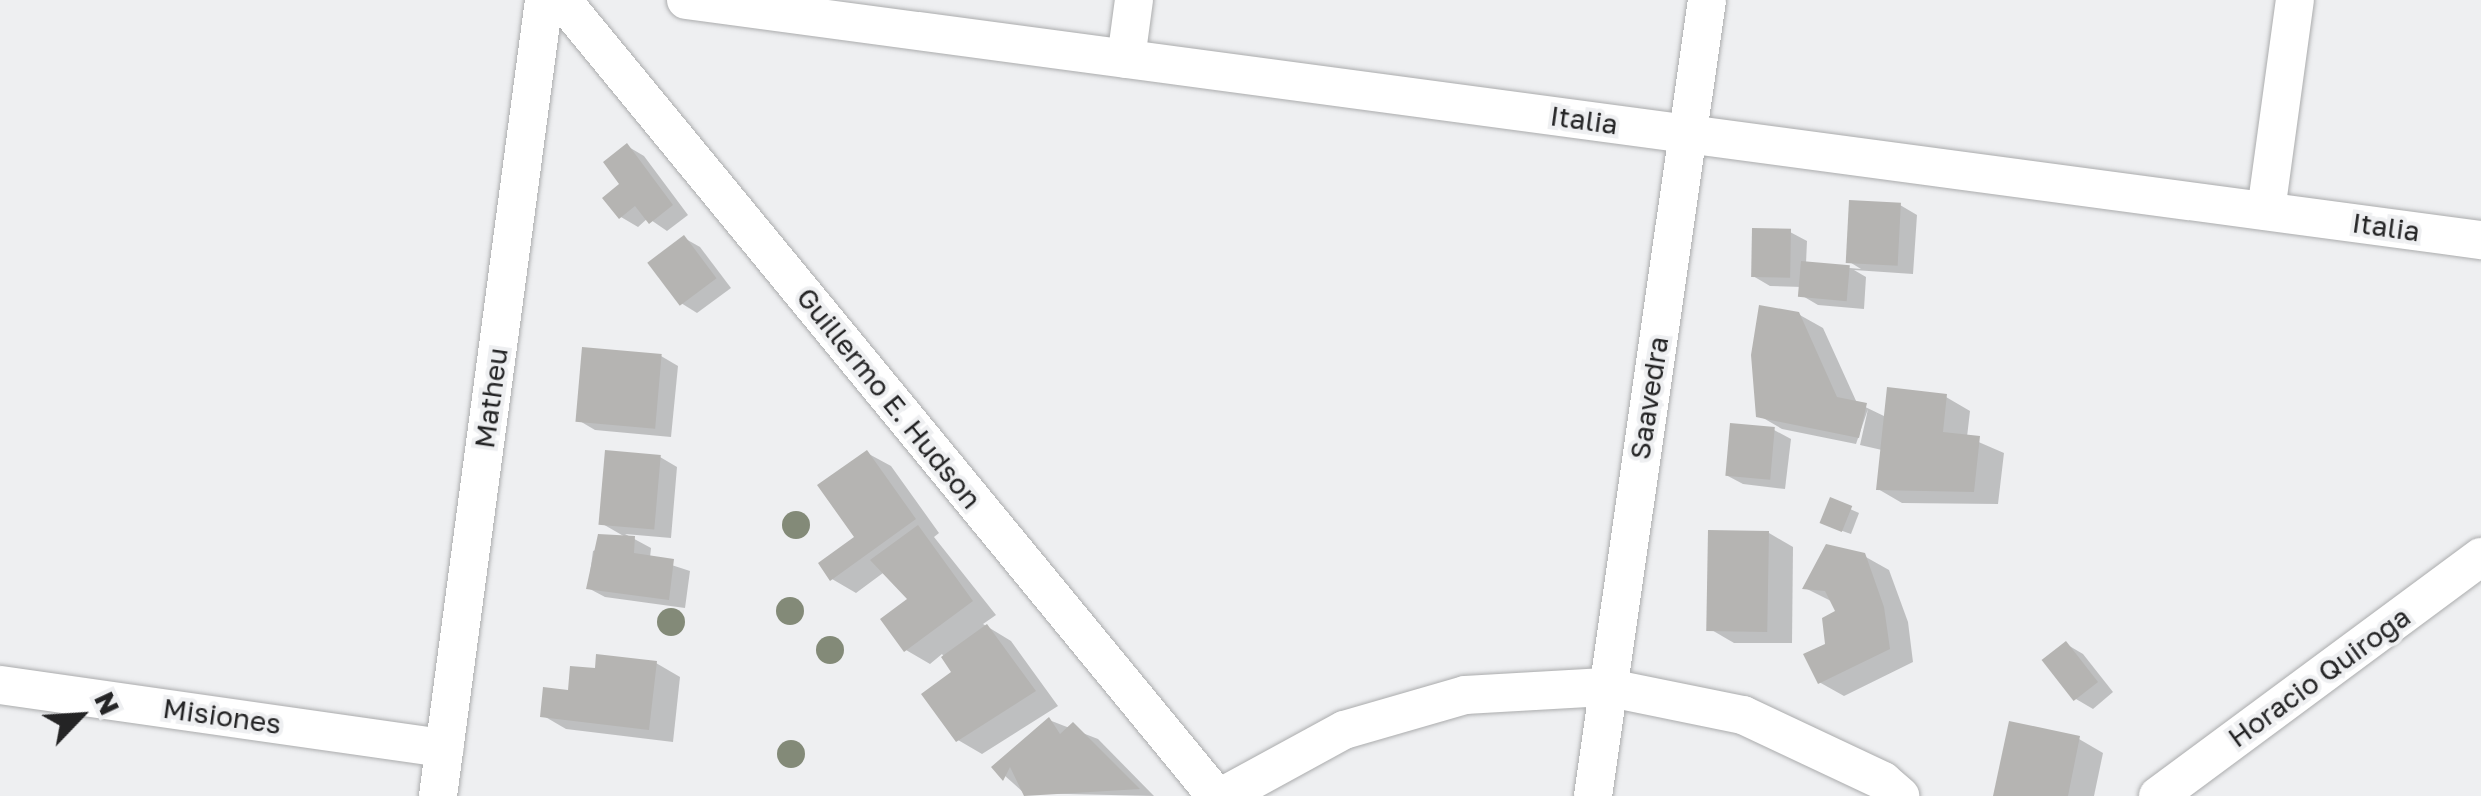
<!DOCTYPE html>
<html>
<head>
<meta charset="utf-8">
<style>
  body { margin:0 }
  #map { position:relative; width:2481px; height:796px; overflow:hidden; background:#eeeff1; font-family:"Golos Text",sans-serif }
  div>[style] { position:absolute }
  .shadow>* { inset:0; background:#0003 }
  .building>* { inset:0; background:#b5b4b2; transform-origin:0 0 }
  .roads { filter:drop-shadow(0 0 2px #abacad) drop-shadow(0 0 2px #abacad) }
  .minor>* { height:38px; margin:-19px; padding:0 19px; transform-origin:19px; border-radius:19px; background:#fff }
  .trees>* { width:28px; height:28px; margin:-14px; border-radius:50%; background:#838a78 }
  span { translate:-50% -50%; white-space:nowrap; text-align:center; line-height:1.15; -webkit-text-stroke:8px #eeeff1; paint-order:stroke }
  .street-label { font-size:28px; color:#242425 }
  .north { position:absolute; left:30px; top:666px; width:100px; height:100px; -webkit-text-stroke:8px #eeeff1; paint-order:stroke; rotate:65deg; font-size:28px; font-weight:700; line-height:40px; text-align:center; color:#242425 }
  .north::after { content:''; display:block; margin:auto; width:35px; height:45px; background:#242425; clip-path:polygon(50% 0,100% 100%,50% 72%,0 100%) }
</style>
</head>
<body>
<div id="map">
  <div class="shadow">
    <i style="clip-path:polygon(627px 146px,644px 156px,688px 215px,667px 231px,648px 218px,638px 227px,621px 217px)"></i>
    <i style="clip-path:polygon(1900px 205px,1917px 215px,1913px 274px,1854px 270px,1866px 277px,1864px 309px,1818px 305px,1801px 295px,1802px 287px,1770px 286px,1753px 276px,1790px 232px,1807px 241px,1806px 264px,1861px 269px,1848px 261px)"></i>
    <i style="clip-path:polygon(684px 238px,700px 247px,731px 288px,697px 313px,681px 303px)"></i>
    <i style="clip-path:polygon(1798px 314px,1823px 328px,1857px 403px,1886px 417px,1946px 397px,1970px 411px,1967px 437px,2004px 453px,1998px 504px,1902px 503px,1878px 489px,1882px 450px,1860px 445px,1868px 409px,1856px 444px,1782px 429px,1758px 415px)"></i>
    <i style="clip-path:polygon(661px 356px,678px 366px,671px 437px,595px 430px,578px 420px)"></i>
    <i style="clip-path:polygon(1774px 430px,1791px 439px,1785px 489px,1743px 484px,1726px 475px)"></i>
    <i style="clip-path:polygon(867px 453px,891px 466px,939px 533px,934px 537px,996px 615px,983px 624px,1011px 641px,1058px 706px,982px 754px,958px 740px,955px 672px,942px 654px,930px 664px,906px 650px,910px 600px,902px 588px,883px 573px,856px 593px,832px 579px,857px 537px)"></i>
    <i style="clip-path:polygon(660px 457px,677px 467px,671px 538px,625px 534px,651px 548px,650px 558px,690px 571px,685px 608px,605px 597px,588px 588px,593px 551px,627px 538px,601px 523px)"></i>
    <i style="clip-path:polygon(1832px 501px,1859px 513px,1851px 534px,1831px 527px)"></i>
    <i style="clip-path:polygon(1769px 533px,1793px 547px,1792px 643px,1734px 643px,1710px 629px)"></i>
    <i style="clip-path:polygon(1864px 556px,1889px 570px,1908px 622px,1913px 662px,1844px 696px,1819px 682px,1838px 613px,1833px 602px,1805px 588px)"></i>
    <i style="clip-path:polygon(2066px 644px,2083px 654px,2113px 692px,2093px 709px,2076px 699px)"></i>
    <i style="clip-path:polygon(656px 663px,680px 677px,673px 742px,566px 729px,542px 715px,570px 693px)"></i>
    <i style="clip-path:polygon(1049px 720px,1098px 739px,1154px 796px,1024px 793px,995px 767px)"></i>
    <i style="clip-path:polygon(2079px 739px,2103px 753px,2094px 796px,1996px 796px)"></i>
  </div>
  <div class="building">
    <i style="clip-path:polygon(627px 143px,673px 205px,649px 224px,635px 206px,619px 219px,602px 198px,619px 184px,603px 162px)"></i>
    <i style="left:1849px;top:200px;width:52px;height:63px;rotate:3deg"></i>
    <i style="left:1752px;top:228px;width:39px;height:49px;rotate:1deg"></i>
    <i style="left:684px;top:235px;width:54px;height:46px;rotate:53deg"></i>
    <i style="left:1801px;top:261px;width:49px;height:36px;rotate:5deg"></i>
    <i style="clip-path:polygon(1759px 305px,1799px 312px,1837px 397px,1867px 403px,1859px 438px,1756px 417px,1751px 355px)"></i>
    <i style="left:582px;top:347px;width:80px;height:75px;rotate:5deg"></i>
    <i style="clip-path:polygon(1887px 387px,1947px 394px,1943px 432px,1980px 436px,1974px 492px,1876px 490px)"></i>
    <i style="left:1730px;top:423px;width:45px;height:53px;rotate:5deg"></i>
    <i style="left:605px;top:450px;width:56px;height:75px;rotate:5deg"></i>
    <i style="clip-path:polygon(867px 450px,916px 519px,830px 581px,818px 563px,854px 537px,817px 485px)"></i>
    <i style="left:1830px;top:497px;width:24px;height:28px;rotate:22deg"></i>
    <i style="clip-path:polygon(918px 525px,973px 601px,904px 652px,880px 619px,907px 599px,870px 560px)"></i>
    <i style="left:1708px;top:530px;width:61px;height:101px;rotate:1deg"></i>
    <i style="clip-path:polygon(598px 534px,635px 536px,634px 553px,674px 559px,669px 600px,586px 589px)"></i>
    <i style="clip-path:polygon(1826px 544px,1865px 553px,1884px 607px,1890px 649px,1818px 684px,1803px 654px,1825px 644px,1822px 618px,1835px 611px,1825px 591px,1802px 589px)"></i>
    <i style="clip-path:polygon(987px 624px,1036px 691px,956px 742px,921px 694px,951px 672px,941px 657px)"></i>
    <i style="left:2066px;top:641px;width:52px;height:31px;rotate:52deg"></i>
    <i style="clip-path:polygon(596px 654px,657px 661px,649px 730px,540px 717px,543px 687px,568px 690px,570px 666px,595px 668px)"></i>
    <i style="clip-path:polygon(1049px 717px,1060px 734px,1073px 722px,1140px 789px,1024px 796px,1010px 767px,1003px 781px,991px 767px)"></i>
    <i style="clip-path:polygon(2009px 721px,2080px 736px,2068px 796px,1993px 796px)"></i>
  </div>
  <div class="roads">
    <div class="minor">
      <i style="left:562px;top:0;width:1030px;rotate:50.59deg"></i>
      <i style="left:686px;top:0;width:1811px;rotate:7.62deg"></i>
      <i style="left:1126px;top:59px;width:60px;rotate:-82.3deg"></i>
      <i style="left:2266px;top:211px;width:213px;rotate:-82.2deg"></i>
      <i style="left:0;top:685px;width:449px;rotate:8.1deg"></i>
      <i style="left:438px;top:796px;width:803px;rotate:-82.41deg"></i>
      <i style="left:1223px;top:796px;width:138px;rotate:-28.6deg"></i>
      <i style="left:1344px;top:730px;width:126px;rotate:-16.1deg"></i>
      <i style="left:1465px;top:695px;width:140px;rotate:-3.3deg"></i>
      <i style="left:1605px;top:687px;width:141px;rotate:11.5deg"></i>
      <i style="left:1743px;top:715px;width:155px;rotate:25.2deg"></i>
      <i style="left:1883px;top:781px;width:23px;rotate:41deg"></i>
      <i style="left:1593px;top:796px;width:804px;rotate:-81.85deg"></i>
      <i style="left:2158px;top:796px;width:402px;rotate:-36.5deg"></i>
    </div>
  </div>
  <div class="trees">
    <i style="left:796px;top:525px"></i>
    <i style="left:790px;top:611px"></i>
    <i style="left:671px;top:622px"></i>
    <i style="left:830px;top:650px"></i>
    <i style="left:791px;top:754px"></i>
  </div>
  <div class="street-label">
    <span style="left:1584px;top:120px;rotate:8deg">Italia</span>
    <span style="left:2386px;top:227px;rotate:8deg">Italia</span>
    <span style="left:491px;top:398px;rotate:-82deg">Matheu</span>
    <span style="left:889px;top:398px;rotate:51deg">Guillermo E. Hudson</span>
    <span style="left:1649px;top:398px;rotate:-81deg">Saavedra</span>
    <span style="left:2319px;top:677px;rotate:-36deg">Horacio Quiroga</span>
    <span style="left:222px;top:716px;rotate:8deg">Misiones</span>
  </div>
  <div class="north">N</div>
</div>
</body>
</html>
